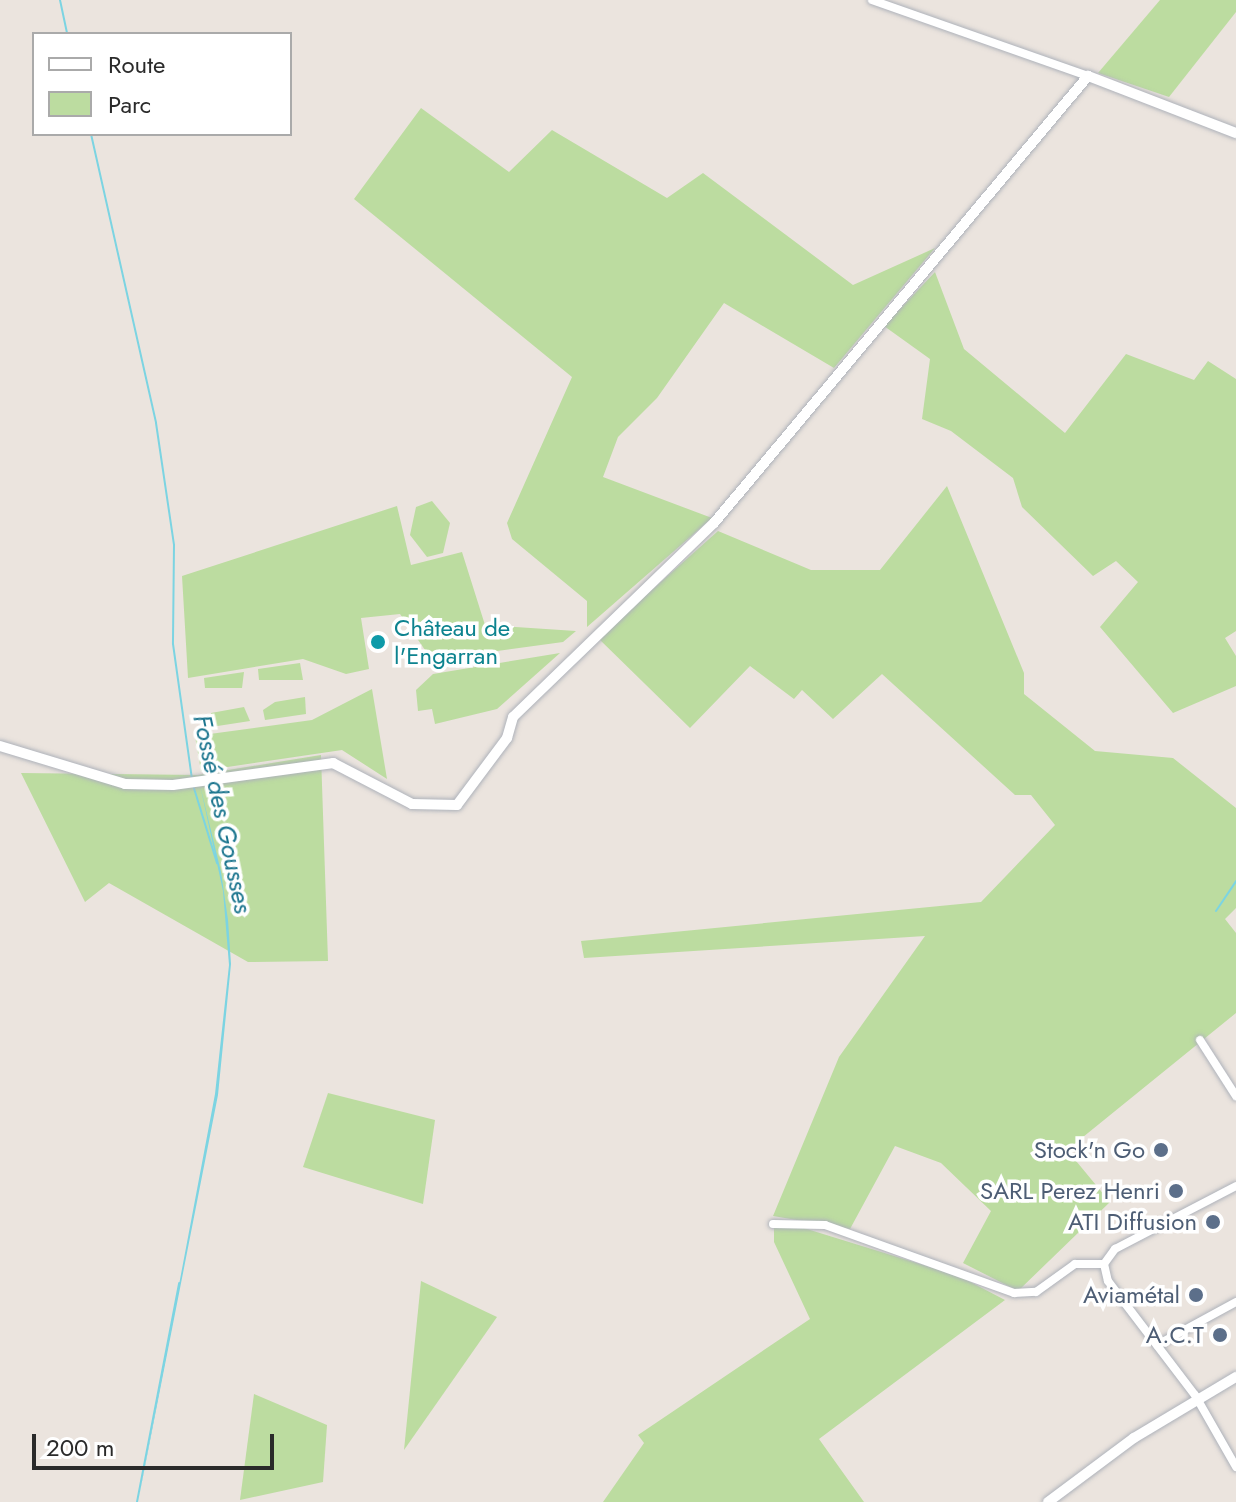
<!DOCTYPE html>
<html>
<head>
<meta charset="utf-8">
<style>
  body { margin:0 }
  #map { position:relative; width:1236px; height:1502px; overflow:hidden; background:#ebe4de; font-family:Jost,sans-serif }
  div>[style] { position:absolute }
  .green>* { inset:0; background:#bcdca0 }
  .water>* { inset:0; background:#7cd4e2 }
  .stream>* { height:2px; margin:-1px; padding:0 1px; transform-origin:1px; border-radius:1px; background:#7cd4e2 }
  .roads { filter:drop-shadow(0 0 2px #aeb2ba) drop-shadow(0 0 2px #aeb2ba) }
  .minor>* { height:8px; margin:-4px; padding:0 4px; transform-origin:4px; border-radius:4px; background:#fff }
  .tertiary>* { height:10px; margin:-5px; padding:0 5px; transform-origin:5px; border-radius:5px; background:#fff }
  .dots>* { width:22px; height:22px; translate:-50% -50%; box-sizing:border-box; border:4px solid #fff; border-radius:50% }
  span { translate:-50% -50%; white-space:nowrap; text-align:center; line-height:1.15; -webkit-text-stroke:7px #fff; paint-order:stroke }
  .culture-label { font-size:24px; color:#0d838f }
  .left { translate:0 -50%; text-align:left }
  .service-label { font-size:24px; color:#4e5e75 }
  .right { translate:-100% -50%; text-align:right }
  .water-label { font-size:26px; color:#1b758e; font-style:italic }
  .legend { position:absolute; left:32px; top:32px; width:260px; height:104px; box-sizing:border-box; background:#fff; border:2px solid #aaa; margin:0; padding:10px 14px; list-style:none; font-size:24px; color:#2a2a2a }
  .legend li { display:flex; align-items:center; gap:16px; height:40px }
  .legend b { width:40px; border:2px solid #aaa }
  .scale { position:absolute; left:32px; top:1434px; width:242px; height:36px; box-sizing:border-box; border:4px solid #2a2a2a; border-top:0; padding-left:10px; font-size:24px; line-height:28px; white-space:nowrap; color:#2a2a2a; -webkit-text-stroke:6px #fff; paint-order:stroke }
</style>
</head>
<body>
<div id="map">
  <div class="green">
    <i style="clip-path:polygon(1160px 0,1236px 0,1236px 12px,1169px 97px,1098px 73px)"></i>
    <i style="clip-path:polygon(421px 108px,509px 172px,552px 130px,667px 198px,703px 173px,853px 285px,935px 248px,834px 368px,724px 303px,657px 398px,618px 437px,603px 477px,712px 518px,587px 627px,587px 601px,512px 539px,507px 523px,572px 377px,354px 199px)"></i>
    <i style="clip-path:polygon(935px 272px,964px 349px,1065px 433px,1126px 354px,1194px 380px,1208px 361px,1236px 379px,1236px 631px,1225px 638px,1236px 656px,1236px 686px,1173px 713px,1100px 627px,1138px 582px,1116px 561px,1093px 576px,1022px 507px,1013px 478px,951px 431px,922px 419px,930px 359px,884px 326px)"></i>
    <i style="clip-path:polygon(947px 486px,1024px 673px,1024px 694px,1095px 751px,1173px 758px,1236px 808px,1236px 908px,1225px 919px,1236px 933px,1236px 1013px,1067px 1150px,1110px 1202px,1018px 1291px,963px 1263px,991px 1211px,941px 1163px,895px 1146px,850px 1229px,773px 1216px,839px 1057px,925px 936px,584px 958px,581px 941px,981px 902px,1055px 825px,1031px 795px,1015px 795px,882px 674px,833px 719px,802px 690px,794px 699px,750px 666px,690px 728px,598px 638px,718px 531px,811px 570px,880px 570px)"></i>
    <i style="clip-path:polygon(432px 501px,450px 523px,443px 553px,427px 557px,410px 535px,416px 507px)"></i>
    <i style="clip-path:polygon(397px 506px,411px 565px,462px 552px,485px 625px,576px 631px,563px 642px,432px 660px,400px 614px,361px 618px,369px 669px,346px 674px,303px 659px,188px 678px,182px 576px)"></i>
    <i style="clip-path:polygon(560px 653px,497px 709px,435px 724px,432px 709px,418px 711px,416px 690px,433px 674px)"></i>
    <i style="clip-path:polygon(300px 663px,303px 680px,259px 680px,258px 669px)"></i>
    <i style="clip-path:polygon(244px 672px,242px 688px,205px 688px,204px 678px)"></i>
    <i style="clip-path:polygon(372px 689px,387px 779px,342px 750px,201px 771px,195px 736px,312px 720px)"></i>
    <i style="clip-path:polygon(305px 697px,306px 714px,265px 720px,263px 710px,275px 702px)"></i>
    <i style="clip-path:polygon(244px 707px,250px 721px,211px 727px,211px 713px)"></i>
    <i style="clip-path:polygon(321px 755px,328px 961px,248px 962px,109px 883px,85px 902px,21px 773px,198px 775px)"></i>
    <i style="clip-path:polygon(328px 1093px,435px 1120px,423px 1204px,303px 1167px)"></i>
    <i style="clip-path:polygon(794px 1225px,959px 1276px,1005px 1300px,819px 1439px,864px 1502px,603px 1502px,644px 1443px,638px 1435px,810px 1319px,774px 1242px,774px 1228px)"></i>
    <i style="clip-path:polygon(421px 1281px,497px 1317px,404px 1450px)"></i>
    <i style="clip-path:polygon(254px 1394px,327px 1425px,323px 1482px,240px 1500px)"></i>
  </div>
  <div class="water">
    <i style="clip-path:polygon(200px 785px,221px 872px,228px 920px,231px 964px,218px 1095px,138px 1502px,215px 1094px,229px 965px,223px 891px)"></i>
  </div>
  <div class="stream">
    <i style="left:60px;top:0;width:35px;rotate:78deg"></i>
    <i style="left:91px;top:134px;width:296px;rotate:77.3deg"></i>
    <i style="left:156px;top:423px;width:123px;rotate:81.6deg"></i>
    <i style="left:174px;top:545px;width:99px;rotate:90.6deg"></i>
    <i style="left:173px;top:644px;width:136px;rotate:82deg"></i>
    <i style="left:193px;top:785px;width:82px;rotate:72.9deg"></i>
    <i style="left:1216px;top:911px;width:36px;rotate:-56deg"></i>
    <i style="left:137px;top:1502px;width:223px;rotate:-79.1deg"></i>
  </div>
  <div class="roads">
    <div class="minor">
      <i style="left:872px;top:0;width:229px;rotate:19.4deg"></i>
      <i style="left:1200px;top:1040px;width:67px;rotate:57.3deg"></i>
      <i style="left:773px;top:1224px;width:52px;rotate:1.1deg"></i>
      <i style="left:825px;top:1225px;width:201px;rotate:19.8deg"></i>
      <i style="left:1014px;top:1293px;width:22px;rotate:-3deg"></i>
      <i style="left:1036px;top:1292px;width:48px;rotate:-35.7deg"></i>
      <i style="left:1075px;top:1264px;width:29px"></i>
      <i style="left:1104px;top:1264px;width:17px;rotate:77deg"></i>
      <i style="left:1108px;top:1281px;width:143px;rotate:52.7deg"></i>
      <i style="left:1195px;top:1395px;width:83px;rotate:60.3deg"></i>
      <i style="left:1104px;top:1264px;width:19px;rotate:-54deg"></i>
      <i style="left:1115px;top:1249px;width:136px;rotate:-27.5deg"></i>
      <i style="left:1157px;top:1345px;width:90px;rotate:-28.6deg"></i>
    </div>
    <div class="tertiary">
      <i style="left:0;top:746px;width:131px;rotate:16.9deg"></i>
      <i style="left:125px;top:784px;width:48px;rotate:1.2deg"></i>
      <i style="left:173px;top:785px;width:162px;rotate:-7.8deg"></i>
      <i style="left:333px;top:763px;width:89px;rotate:27.4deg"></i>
      <i style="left:412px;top:804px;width:45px;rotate:1.3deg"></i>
      <i style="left:457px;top:805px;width:84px;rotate:-53.3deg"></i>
      <i style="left:507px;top:738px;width:22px;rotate:-74deg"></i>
      <i style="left:513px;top:717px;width:279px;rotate:-44deg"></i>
      <i style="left:714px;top:523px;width:583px;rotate:-50.08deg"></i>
      <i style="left:1088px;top:76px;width:159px;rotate:21.1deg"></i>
      <i style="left:1048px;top:1502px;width:107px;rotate:-36.7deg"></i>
      <i style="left:1134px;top:1438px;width:119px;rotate:-30.9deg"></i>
    </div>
  </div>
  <div class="dots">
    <i style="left:378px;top:642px;background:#0f9aa8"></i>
    <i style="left:1161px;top:1150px;background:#5c6f8a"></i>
    <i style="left:1176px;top:1191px;background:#5c6f8a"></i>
    <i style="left:1213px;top:1222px;background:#5c6f8a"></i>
    <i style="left:1196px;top:1295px;background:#5c6f8a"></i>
    <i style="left:1220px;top:1335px;background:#5c6f8a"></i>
  </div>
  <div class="culture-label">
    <span class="left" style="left:394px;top:642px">Château de<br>l'Engarran</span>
  </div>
  <div class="service-label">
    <span class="right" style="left:1145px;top:1150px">Stock'n Go</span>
    <span class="right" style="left:1160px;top:1191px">SARL Perez Henri</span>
    <span class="right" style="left:1197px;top:1222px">ATI Diffusion</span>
    <span class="right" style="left:1180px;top:1295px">Aviamétal</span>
    <span class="right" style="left:1204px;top:1335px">A.C.T</span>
  </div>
  <div class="water-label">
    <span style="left:222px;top:814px;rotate:78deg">Fossé des Gousses</span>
  </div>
  <ul class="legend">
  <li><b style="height:10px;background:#fff"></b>Route</li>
  <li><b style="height:22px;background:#bcdca0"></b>Parc</li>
  </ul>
  <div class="scale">200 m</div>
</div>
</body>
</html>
